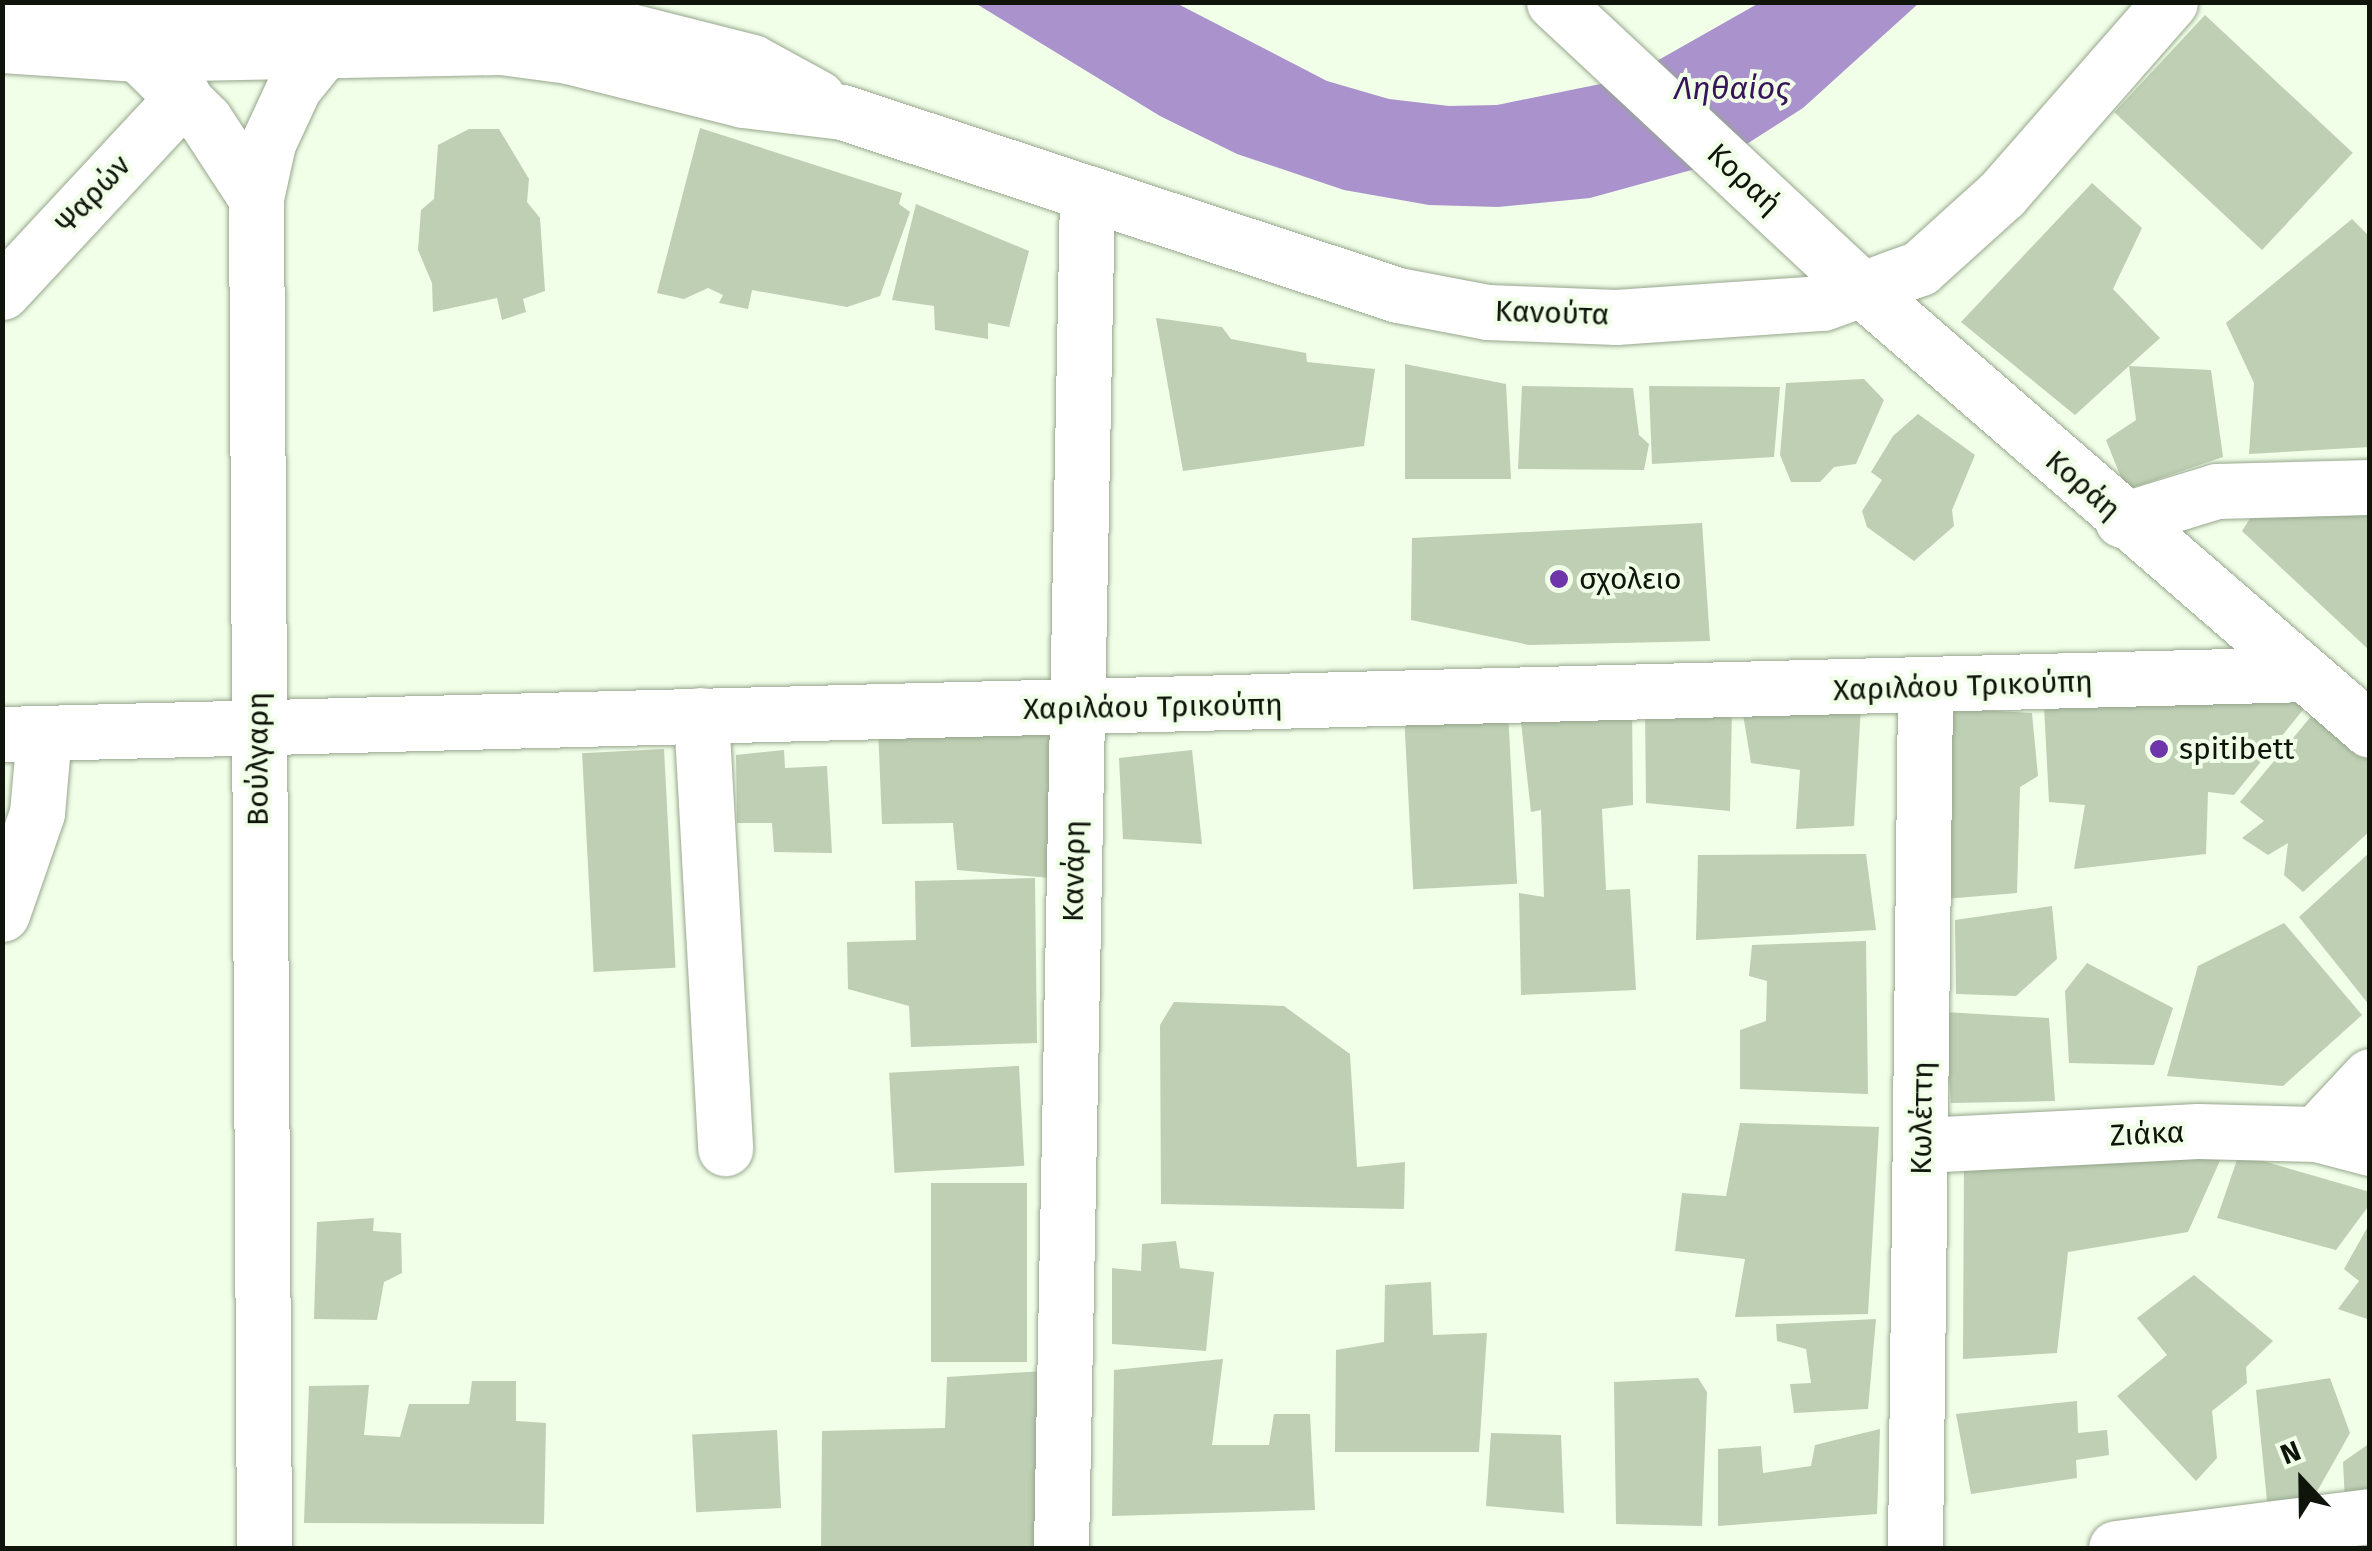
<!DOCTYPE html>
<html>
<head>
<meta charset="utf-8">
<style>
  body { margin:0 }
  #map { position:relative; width:2372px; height:1551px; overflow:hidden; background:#f1fee8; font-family:"Fira Sans",sans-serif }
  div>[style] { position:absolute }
  .water>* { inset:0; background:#aa93cd }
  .building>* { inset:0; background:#becfb4; transform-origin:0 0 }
  .roads { filter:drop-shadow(0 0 2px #96a68c) drop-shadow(0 0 2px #96a68c) }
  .street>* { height:55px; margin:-27.5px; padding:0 27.5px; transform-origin:27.5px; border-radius:27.5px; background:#fff }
  .secondary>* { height:55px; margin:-27.5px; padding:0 27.5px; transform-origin:27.5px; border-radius:27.5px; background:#fff }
  .dots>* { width:28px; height:28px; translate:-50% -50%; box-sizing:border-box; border:5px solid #f1fee8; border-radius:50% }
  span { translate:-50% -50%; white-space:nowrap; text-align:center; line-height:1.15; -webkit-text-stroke:8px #f1fee8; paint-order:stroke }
  .street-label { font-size:30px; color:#0f150b }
  .poi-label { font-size:30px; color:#0f150b }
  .left { translate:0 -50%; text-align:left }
  .water-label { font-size:32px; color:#361458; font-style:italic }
  .frame { position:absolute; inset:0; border:5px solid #0f150b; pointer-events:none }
  .north { position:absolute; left:2252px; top:1431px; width:100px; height:100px; -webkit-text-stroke:8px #f1fee8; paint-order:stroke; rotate:338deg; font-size:28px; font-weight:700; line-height:40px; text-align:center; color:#0f150b }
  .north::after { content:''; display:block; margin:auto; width:35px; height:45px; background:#0f150b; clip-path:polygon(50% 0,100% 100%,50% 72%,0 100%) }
</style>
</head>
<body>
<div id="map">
  <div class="water">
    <i style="clip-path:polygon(975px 3px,1176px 3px,1327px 81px,1389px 99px,1449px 106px,1497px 105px,1625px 79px,1759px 3px,1919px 3px,1803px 108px,1717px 163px,1590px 198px,1498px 207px,1429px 205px,1344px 190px,1237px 154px,1160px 116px)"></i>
  </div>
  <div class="building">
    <i style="left:2205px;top:15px;width:202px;height:133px;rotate:43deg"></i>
    <i style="clip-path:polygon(700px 128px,902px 193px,899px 204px,910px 212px,880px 296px,847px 307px,752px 290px,748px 309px,719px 303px,723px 295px,708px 288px,684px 299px,657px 293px)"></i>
    <i style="clip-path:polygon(469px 129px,499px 129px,529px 179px,527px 202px,540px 218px,545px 291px,523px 299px,526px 312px,502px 320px,497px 298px,433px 312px,432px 283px,418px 250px,421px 210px,434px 199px,438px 145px)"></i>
    <i style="clip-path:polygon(2092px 183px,2142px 228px,2113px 289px,2160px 338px,2129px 366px,2211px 370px,2223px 457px,2126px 490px,2106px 440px,2136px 420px,2129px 366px,2075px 415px,1961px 322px)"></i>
    <i style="clip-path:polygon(916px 204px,1029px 251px,1009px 327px,988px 323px,988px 339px,935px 330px,934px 306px,892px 300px)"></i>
    <i style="clip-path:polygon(2352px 219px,2370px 237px,2370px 447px,2249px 454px,2254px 383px,2226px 323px)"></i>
    <i style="clip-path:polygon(1156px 318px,1222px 327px,1231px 339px,1306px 353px,1307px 362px,1375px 369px,1364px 446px,1183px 471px)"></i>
    <i style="clip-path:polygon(1405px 364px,1506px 384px,1511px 479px,1405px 479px)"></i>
    <i style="clip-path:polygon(1864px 379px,1884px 400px,1856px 464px,1834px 467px,1820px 482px,1791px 482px,1780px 455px,1786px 383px)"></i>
    <i style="clip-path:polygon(1522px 386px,1633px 388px,1639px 435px,1649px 444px,1644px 470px,1518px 469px)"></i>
    <i style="clip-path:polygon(1649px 386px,1780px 387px,1774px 457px,1652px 464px)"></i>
    <i style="clip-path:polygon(1918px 414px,1975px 455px,1952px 510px,1954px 526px,1914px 561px,1867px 527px,1862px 511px,1882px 480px,1871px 472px,1893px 436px)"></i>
    <i style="clip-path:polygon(2370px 497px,2370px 651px,2242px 531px,2261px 501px)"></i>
    <i style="clip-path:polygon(1702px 523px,1710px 641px,1529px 645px,1411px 620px,1412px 538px)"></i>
    <i style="clip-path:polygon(2311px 700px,2234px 795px,2208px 792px,2206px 854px,2074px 869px,2085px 805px,2049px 802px,2044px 706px)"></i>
    <i style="clip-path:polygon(1632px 706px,1633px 805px,1602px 809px,1606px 890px,1630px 889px,1636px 990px,1521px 995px,1519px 893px,1544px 897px,1541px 810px,1531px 812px,1520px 713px)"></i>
    <i style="clip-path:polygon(1732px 706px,1730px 811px,1646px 803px,1645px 710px)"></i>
    <i style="clip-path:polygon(1861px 706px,1854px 826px,1796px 829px,1800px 770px,1751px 763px,1743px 714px)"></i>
    <i style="clip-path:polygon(1943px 708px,2032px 713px,2038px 776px,2020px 787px,2017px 893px,1944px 899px)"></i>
    <i style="clip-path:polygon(2318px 708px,2370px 756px,2370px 831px,2303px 892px,2284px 875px,2288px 843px,2268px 855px,2242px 838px,2264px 821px,2240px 802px)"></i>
    <i style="left:1508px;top:711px;width:173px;height:104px;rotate:87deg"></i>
    <i style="clip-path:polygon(1059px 724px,1050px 878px,957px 870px,953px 823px,882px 824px,878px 727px)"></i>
    <i style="left:664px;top:749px;width:219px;height:82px;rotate:87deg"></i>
    <i style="clip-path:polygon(784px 750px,785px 768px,827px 766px,832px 853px,774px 852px,772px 823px,737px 823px,736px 755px)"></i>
    <i style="clip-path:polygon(1192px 750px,1202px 844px,1123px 839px,1119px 758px)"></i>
    <i style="clip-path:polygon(2370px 852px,2370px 1006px,2299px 917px)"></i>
    <i style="clip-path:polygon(1866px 854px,1876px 930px,1696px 940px,1698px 855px)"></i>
    <i style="clip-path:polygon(1035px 878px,1037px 1043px,911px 1047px,909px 1006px,848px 989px,847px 942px,916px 940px,915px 881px)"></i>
    <i style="clip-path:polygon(2052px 906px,2057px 959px,2016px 996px,1956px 994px,1955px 920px)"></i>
    <i style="clip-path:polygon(2284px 923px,2362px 1015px,2283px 1086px,2167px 1076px,2198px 966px)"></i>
    <i style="clip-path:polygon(1866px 941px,1868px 1094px,1740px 1089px,1740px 1030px,1766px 1021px,1767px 981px,1749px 976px,1752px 945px)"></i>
    <i style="clip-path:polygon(2087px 963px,2173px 1008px,2154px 1065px,2069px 1063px,2065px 991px)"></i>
    <i style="clip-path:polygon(1174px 1002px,1284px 1006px,1350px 1054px,1357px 1167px,1405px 1162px,1404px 1209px,1161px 1204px,1160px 1025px)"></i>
    <i style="clip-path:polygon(1944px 1012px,2049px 1018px,2055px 1101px,1951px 1103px)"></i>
    <i style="left:1019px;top:1066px;width:100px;height:130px;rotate:87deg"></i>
    <i style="clip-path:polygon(1740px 1123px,1879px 1127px,1868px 1314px,1735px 1317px,1745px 1259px,1675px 1251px,1682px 1193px,1726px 1196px)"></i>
    <i style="clip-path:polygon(2227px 1145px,2188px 1232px,2068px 1252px,2057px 1353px,1963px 1359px,1964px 1160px)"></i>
    <i style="clip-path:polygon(2239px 1154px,2370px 1192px,2370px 1204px,2336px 1250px,2217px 1218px)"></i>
    <i style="left:931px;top:1183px;width:96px;height:179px"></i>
    <i style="clip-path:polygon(374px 1218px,373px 1231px,401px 1233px,402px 1273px,384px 1282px,377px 1320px,314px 1319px,317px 1222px)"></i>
    <i style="clip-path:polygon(2370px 1223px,2370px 1320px,2338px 1309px,2359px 1281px,2344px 1269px)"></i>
    <i style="clip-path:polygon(1176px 1241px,1180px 1268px,1214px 1272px,1206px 1351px,1112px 1344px,1112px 1268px,1141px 1271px,1142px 1244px)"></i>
    <i style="clip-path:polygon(2194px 1275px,2273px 1341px,2246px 1367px,2247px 1383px,2212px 1411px,2217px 1458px,2196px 1481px,2117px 1396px,2167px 1355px,2137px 1318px)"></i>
    <i style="clip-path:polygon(1431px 1282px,1433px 1335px,1487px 1333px,1479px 1452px,1335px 1452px,1336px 1350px,1384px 1342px,1385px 1285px)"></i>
    <i style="clip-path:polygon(1876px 1319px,1868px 1409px,1794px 1413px,1790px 1384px,1811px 1383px,1806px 1349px,1777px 1341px,1776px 1324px)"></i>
    <i style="clip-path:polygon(1223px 1359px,1212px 1445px,1269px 1445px,1274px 1414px,1310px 1414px,1315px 1510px,1112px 1516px,1114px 1370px)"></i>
    <i style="clip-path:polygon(1044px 1371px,1045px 1548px,821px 1548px,822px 1431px,945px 1428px,947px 1377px)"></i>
    <i style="clip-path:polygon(1698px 1378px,1707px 1392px,1702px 1526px,1616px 1524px,1614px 1382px)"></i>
    <i style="clip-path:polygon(2330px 1378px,2350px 1433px,2314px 1497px,2267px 1501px,2256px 1390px)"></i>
    <i style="clip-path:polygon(472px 1381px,516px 1381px,516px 1421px,546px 1423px,544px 1524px,304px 1523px,309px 1386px,369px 1385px,364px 1435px,400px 1437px,409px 1404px,469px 1404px)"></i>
    <i style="clip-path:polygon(2077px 1401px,2078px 1433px,2107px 1430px,2109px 1455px,2076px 1460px,2077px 1478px,1971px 1494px,1956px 1414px)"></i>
    <i style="clip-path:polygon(1880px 1429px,1877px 1514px,1718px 1526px,1718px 1449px,1761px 1446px,1763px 1473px,1811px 1466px,1815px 1445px)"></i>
    <i style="left:777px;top:1430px;width:78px;height:85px;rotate:87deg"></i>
    <i style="clip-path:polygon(1491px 1433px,1561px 1435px,1564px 1513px,1486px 1506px)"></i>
    <i style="clip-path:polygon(2370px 1443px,2370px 1499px,2345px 1502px,2343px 1462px)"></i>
  </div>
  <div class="roads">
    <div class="street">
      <i style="left:2px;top:292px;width:267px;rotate:-47.1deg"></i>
      <i style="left:2122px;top:520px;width:98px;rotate:-17.1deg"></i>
      <i style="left:2216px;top:491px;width:154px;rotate:-1.5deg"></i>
      <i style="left:701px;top:715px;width:434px;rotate:86.8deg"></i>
      <i style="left:2px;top:734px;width:2303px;rotate:-1.49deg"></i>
      <i style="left:2px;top:914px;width:107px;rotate:-70.9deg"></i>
      <i style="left:37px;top:813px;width:79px;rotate:-84.9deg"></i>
      <i style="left:2316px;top:1134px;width:79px;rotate:-47deg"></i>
      <i style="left:1922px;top:1145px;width:276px;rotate:-2.9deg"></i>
      <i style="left:2198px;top:1131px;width:118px;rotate:1.5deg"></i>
      <i style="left:2316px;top:1134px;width:56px;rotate:14.5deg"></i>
      <i style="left:1915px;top:1548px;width:860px;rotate:-89.33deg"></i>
    </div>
    <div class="secondary">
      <i style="left:7px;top:2px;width:169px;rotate:3deg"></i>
      <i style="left:176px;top:11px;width:273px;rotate:-1.7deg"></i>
      <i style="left:449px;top:3px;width:90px;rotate:3.2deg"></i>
      <i style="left:539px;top:8px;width:220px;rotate:14.2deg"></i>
      <i style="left:752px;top:62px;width:75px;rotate:28.6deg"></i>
      <i style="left:1554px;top:2px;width:425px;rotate:43deg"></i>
      <i style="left:1865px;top:292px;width:668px;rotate:40.94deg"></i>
      <i style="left:2px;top:45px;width:136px;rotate:3.8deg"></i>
      <i style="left:138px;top:54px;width:363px;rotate:-1.1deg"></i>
      <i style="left:501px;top:47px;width:68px;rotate:7.7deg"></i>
      <i style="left:568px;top:56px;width:180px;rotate:14.1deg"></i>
      <i style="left:743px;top:100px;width:100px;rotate:6.9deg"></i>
      <i style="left:842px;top:112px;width:585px;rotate:18.22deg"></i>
      <i style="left:1398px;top:295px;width:91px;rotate:10.8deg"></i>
      <i style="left:1487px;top:312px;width:129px;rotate:2.2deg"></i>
      <i style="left:1616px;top:317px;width:207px;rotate:-3.9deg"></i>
      <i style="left:1823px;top:303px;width:103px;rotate:-19.8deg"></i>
      <i style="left:1920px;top:268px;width:110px;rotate:-42.1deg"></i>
      <i style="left:2002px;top:194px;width:255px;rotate:-48.8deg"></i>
      <i style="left:138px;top:54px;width:94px;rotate:44.6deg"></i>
      <i style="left:205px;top:120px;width:93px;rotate:56.8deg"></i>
      <i style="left:264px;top:1548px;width:1350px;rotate:-90.34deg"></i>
      <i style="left:256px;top:198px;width:56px;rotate:-77.7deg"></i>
      <i style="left:268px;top:143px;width:62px;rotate:-65.1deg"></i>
      <i style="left:294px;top:87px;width:109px;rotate:-50.9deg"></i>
      <i style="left:1061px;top:1548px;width:1354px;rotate:-88.9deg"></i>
      <i style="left:2116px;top:1548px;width:256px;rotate:-7.2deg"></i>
    </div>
  </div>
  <div class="dots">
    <i style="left:1559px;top:579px;background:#6f35ab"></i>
    <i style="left:2159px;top:749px;background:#6f35ab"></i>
  </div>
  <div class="street-label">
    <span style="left:1744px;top:179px;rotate:43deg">Κοραή</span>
    <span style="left:93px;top:194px;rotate:-47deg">Ψαρών</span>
    <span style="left:1552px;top:313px;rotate:2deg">Κανούτα</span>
    <span style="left:2083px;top:485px;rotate:41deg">Κοράη</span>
    <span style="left:1963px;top:686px;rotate:-2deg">Χαριλάου Τρικούπη</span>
    <span style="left:1153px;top:707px;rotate:-1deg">Χαριλάου Τρικούπη</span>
    <span style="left:258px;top:759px;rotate:-90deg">Βούλγαρη</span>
    <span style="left:1074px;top:871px;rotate:-89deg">Κανάρη</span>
    <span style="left:1922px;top:1118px;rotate:-89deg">Κωλέττη</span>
    <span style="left:2147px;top:1134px;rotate:-3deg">Ζιάκα</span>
  </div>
  <div class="poi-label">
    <span class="left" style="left:1579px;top:579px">σχολειο</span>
    <span class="left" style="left:2179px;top:749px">spitibett</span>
  </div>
  <div class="water-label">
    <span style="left:1732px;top:88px">Ληθαίος</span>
  </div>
  <div class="frame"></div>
  <div class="north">N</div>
</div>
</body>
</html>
